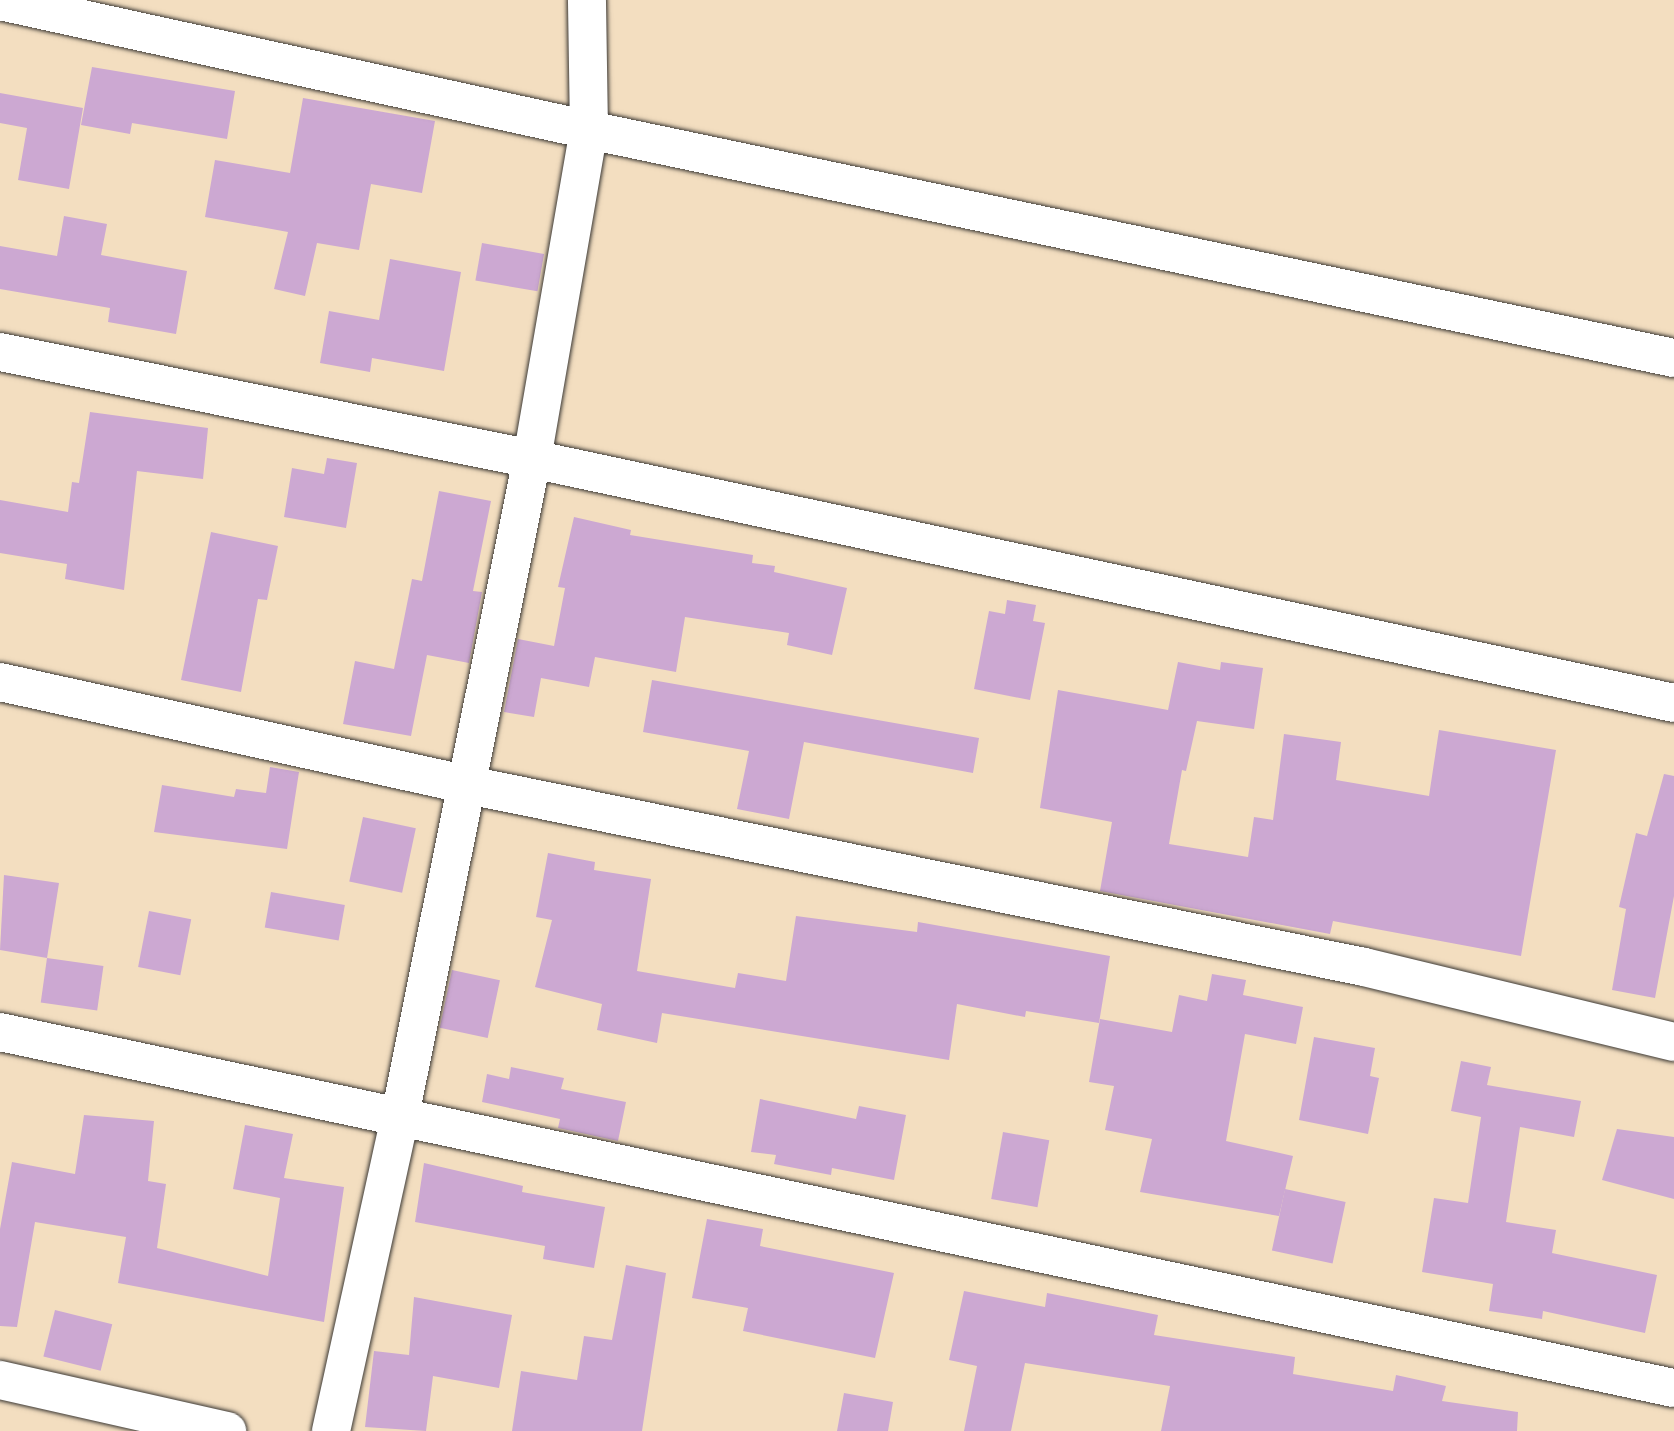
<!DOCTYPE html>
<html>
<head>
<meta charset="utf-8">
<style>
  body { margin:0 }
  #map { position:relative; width:1674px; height:1431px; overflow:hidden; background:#f3dec0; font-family:"IM FELL French Canon",serif }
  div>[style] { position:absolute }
  .building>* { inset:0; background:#cca8d2; transform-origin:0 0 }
  .roads { filter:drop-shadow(0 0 2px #3c3935) drop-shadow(0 0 2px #3c3935) }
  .street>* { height:38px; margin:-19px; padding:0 19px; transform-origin:19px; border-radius:19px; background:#fff }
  span { translate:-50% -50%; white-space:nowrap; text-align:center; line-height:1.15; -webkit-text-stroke:7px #fcf5e5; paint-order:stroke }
</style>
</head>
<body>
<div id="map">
  <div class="building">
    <i style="clip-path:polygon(92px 67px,235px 91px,227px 139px,132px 123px,130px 134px,81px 125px)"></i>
    <i style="clip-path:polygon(0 93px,83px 108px,69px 189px,18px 180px,27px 128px,0 123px)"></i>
    <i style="clip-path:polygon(303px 98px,435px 121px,422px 193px,371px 184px,359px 250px,317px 243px,305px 296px,274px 289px,288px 232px,205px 217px,215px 160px,290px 173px)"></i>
    <i style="clip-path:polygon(64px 216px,107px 224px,101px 255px,187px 271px,176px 334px,108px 322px,110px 308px,0 289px,0 246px,57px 256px)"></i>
    <i style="left:482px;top:243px;width:63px;height:38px;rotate:10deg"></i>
    <i style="clip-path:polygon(390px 259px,461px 272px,444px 371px,372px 358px,370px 372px,320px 363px,329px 311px,379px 320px)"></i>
    <i style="clip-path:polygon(90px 412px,208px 428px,203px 479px,137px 471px,124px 590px,65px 579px,67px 564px,0 553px,0 500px,68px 512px,72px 482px,79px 483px)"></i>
    <i style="clip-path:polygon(327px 458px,357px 463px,346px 528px,284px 517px,292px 468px,324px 474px)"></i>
    <i style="clip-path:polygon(439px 491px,491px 501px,473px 591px,482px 592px,469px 663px,427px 655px,411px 736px,343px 724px,355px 661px,394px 669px,412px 579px,422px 581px)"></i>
    <i style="clip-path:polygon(574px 517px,631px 530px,630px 535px,753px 555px,752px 563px,775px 566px,774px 572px,847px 588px,832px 655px,787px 645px,789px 633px,685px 617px,676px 672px,595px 657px,589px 687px,541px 678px,534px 717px,504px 712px,518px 639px,554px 646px,565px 588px,558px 587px)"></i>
    <i style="clip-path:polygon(211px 532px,278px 546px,267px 600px,258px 599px,241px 692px,181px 680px)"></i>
    <i style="clip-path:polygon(1007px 600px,1036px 605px,1033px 621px,1045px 623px,1030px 700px,974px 689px,989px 611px,1005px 614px)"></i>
    <i style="clip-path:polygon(1178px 662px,1220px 670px,1221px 662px,1263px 668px,1254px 729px,1197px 721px,1186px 771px,1182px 770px,1169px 844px,1248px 857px,1254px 817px,1273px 820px,1284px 734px,1341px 742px,1336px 780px,1429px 796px,1439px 730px,1556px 750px,1521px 956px,1333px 921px,1330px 934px,1100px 891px,1112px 822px,1040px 808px,1058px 690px,1168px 710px)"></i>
    <i style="clip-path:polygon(652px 680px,979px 738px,973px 773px,804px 742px,789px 819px,737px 809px,749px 751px,643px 732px)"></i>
    <i style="clip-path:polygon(270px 767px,299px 772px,287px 849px,154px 832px,162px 785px,234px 797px,236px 789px,266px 793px)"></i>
    <i style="clip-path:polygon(1664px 774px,1674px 776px,1674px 896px,1655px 998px,1612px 990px,1626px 909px,1619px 907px,1636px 833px,1647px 836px)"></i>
    <i style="left:363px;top:817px;width:54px;height:66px;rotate:12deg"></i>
    <i style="clip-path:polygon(548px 853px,595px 862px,594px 870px,651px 879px,637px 971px,735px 988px,738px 973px,786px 981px,796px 916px,917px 932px,918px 922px,1110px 956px,1099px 1023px,1026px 1011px,1025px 1017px,957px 1004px,949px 1060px,662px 1013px,657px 1043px,597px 1030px,602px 1004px,535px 987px,552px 920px,536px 917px)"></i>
    <i style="clip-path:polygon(4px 875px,59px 883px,47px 958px,0 950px)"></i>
    <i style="left:271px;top:892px;width:75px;height:36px;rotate:10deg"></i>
    <i style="left:149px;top:911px;width:43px;height:57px;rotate:11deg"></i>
    <i style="left:47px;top:958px;width:57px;height:45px;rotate:8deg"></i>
    <i style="left:452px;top:970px;width:49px;height:59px;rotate:12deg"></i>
    <i style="clip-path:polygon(1212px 974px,1246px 980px,1243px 995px,1303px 1007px,1296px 1044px,1245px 1034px,1226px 1141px,1293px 1156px,1279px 1216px,1140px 1192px,1152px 1139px,1105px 1130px,1114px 1086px,1089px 1082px,1100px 1019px,1172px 1032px,1179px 995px,1207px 1001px)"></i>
    <i style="clip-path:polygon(1314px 1037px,1375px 1048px,1370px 1076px,1379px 1078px,1368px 1134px,1299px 1120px)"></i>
    <i style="clip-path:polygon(1461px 1061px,1491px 1067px,1487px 1085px,1581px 1101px,1574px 1137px,1520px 1127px,1506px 1222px,1556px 1230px,1552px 1253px,1657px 1275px,1645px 1333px,1543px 1311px,1542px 1319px,1489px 1311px,1493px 1284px,1422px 1272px,1434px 1198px,1468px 1203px,1481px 1117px,1451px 1111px)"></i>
    <i style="clip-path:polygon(511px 1067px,564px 1078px,561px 1089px,626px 1102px,618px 1141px,558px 1128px,560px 1119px,482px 1102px,487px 1074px,509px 1079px)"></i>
    <i style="clip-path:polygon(760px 1099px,856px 1119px,859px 1106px,906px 1115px,894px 1180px,832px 1168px,831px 1175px,774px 1164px,776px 1155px,751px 1152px)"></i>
    <i style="clip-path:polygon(84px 1115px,154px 1121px,148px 1181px,166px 1184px,157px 1248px,268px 1276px,280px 1198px,233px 1189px,245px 1125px,293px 1134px,284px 1178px,344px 1187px,324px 1322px,118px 1283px,126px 1237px,35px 1222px,17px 1327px,0 1326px,0 1229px,12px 1162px,75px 1174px)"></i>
    <i style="clip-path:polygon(1617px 1129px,1674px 1137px,1674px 1199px,1602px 1180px)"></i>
    <i style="left:1003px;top:1132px;width:47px;height:68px;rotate:10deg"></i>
    <i style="clip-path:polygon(424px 1163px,523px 1186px,522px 1192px,605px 1207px,594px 1268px,543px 1259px,545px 1246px,415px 1222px)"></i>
    <i style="left:1285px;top:1189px;width:62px;height:63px;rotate:12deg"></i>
    <i style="clip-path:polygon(707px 1219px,763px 1229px,760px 1246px,894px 1273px,875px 1358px,743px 1331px,748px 1308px,692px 1298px)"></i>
    <i style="clip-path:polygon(626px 1265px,666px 1273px,642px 1431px,512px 1431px,521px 1371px,577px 1380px,584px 1336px,612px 1340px)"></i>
    <i style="clip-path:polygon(964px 1291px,1045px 1307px,1047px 1293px,1158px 1315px,1154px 1335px,1295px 1357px,1293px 1374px,1393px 1391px,1396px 1375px,1446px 1386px,1442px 1401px,1518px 1412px,1517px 1431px,1161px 1431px,1170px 1386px,1025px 1363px,1011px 1431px,964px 1431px,977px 1366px,949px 1360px)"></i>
    <i style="clip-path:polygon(414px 1297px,512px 1315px,499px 1388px,433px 1376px,426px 1431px,365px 1427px,374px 1351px,409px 1355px)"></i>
    <i style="left:55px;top:1310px;width:59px;height:48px;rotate:14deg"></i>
    <i style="clip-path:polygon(844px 1393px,893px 1402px,888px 1431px,837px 1431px)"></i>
  </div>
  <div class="roads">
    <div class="street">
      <i style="left:0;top:1px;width:603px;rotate:12.35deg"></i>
      <i style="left:589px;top:130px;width:1109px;rotate:11.87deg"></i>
      <i style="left:0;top:352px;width:543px;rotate:11.37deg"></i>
      <i style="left:532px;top:459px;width:1168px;rotate:12.06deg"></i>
      <i style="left:0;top:682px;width:479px;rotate:12.4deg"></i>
      <i style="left:468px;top:785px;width:914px;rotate:11.48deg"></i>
      <i style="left:1364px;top:967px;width:319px;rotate:13.6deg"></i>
      <i style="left:0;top:1032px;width:1711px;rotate:12.01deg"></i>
      <i style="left:0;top:1380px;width:233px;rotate:12.7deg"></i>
      <i style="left:331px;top:1431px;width:322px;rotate:-77.6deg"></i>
      <i style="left:400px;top:1116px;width:670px;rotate:-78.64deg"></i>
      <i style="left:532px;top:459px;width:334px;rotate:-80.2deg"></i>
      <i style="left:589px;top:130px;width:130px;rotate:-90.9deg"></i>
    </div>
  </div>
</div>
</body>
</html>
